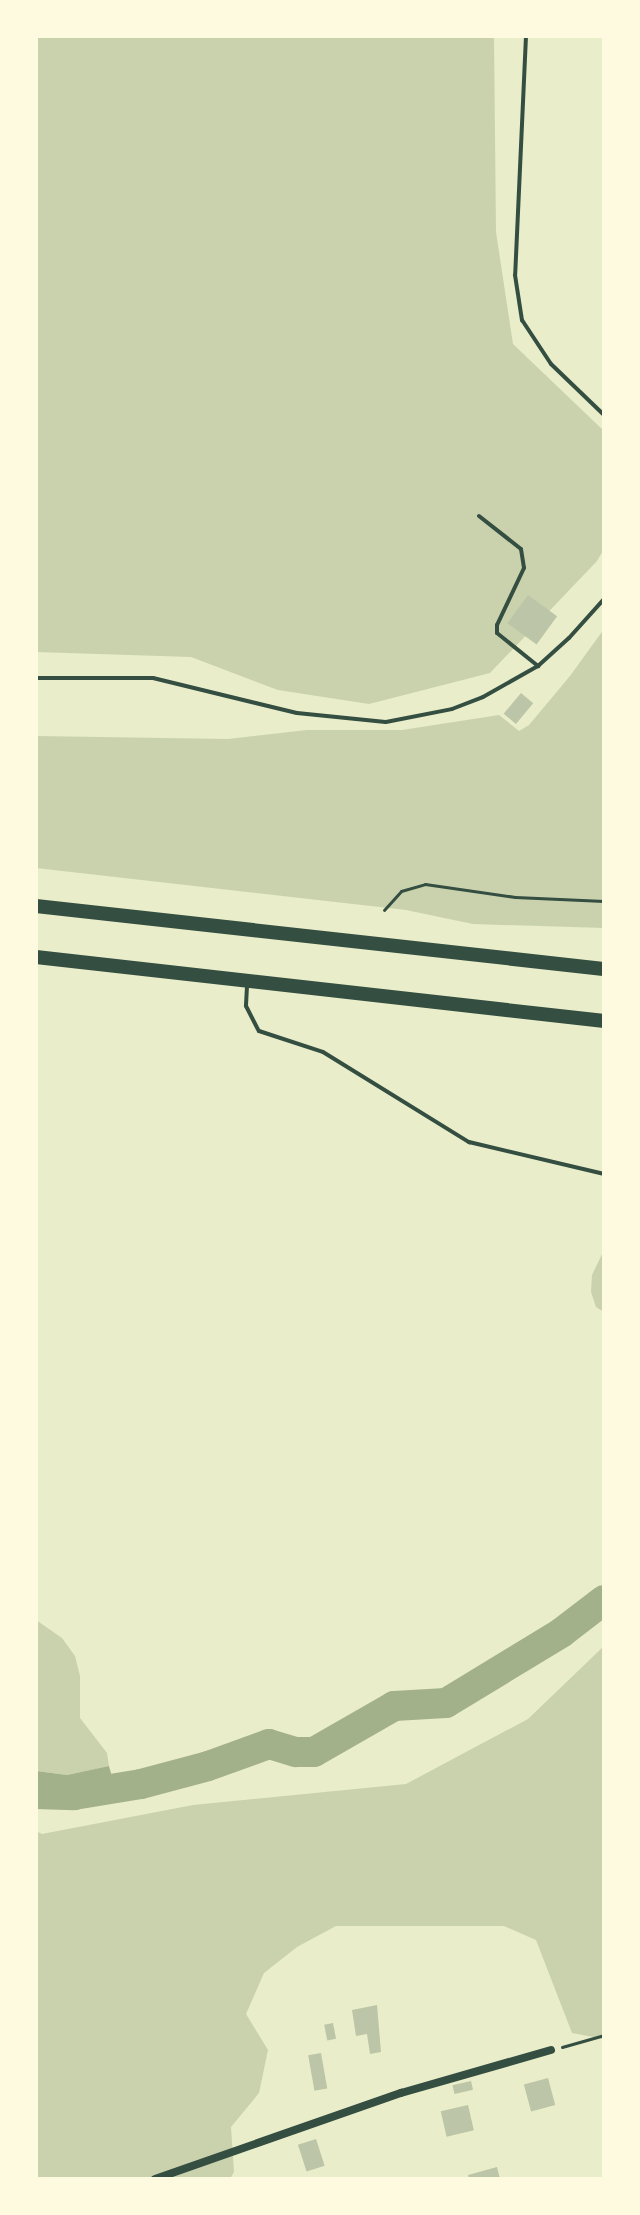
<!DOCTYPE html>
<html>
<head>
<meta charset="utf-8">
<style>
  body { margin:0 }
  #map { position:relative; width:640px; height:2215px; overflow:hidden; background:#e9edc9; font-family:"Noto Sans",sans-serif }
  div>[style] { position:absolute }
  .green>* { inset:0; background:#cad2ad }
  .water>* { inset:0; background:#a3b18a }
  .river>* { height:30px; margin:-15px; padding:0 15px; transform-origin:15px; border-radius:15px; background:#a3b18a }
  .building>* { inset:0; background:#bcc5a7; transform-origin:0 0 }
  .path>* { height:3px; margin:-1.5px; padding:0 1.5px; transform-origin:1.5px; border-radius:1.5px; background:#344e41 }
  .service>* { height:4px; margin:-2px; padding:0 2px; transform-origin:2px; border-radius:2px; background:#344e41 }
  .minor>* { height:8px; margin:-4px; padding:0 4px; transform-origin:4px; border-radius:4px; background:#344e41 }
  .primary>* { height:14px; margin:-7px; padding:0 7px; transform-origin:7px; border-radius:7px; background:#344e41 }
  span { translate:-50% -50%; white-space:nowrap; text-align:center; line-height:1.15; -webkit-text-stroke:7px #fefae0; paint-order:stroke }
  .frame { position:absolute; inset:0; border:38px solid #fefae0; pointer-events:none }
</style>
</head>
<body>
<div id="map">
  <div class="green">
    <i style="clip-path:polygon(36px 36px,494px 36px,496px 232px,513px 344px,604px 431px,604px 549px,597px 561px,490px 673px,369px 704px,278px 690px,191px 657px,36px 652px)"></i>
    <i style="clip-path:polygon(604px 629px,604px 928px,473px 924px,406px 910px,36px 868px,36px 736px,228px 739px,307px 730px,402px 730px,499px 715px,519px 731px,529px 725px,570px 676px)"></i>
    <i style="clip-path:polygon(604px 1250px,604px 1312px,596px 1307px,591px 1292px,592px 1275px)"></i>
    <i style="clip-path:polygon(36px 1620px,62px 1638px,75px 1656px,80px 1676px,80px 1718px,107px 1753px,109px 1766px,67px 1775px,36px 1771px)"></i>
    <i style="clip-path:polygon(604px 1646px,604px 2039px,572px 2033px,536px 1940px,504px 1926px,336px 1926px,297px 1947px,264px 1973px,246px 2014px,268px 2050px,259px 2093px,231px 2127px,234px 2172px,230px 2179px,36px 2179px,36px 1831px,42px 1834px,193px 1805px,406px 1784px,528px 1719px)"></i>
  </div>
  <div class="water">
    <i style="clip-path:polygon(109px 1766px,118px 1798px,83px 1799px,36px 1808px,36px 1771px,67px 1775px)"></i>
  </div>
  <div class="river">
    <i style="left:36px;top:1794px;width:38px;rotate:2deg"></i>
    <i style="left:74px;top:1795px;width:68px;rotate:-9.3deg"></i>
    <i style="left:141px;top:1784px;width:69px;rotate:-15deg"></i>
    <i style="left:208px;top:1766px;width:65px;rotate:-19.8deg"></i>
    <i style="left:269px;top:1744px;width:28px;rotate:17deg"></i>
    <i style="left:296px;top:1752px;width:18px"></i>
    <i style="left:314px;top:1752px;width:92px;rotate:-29.9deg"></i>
    <i style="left:394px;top:1706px;width:52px;rotate:-3.3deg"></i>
    <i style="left:446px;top:1703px;width:135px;rotate:-31.3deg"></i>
    <i style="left:561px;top:1633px;width:54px;rotate:-37.5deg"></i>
  </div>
  <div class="building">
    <i style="left:528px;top:595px;width:36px;height:35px;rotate:36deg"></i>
    <i style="left:521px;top:693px;width:16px;height:27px;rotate:40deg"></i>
    <i style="clip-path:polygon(377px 2005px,381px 2052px,370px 2054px,367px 2034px,356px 2036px,352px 2010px)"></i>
    <i style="left:333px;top:2023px;width:16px;height:9px;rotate:79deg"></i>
    <i style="left:321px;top:2053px;width:36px;height:13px;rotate:80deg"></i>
    <i style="left:548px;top:2078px;width:28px;height:25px;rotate:75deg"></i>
    <i style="left:471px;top:2081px;width:9px;height:19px;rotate:77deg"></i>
    <i style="left:468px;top:2105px;width:26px;height:28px;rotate:77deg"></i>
    <i style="left:316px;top:2139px;width:28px;height:19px;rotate:72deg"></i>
    <i style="clip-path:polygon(497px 2167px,500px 2179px,469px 2179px,468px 2175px)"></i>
  </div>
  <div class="path">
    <i style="left:384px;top:910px;width:25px;rotate:-48deg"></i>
    <i style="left:401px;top:891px;width:25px;rotate:-16deg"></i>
    <i style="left:425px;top:884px;width:91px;rotate:8.2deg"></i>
    <i style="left:515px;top:897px;width:89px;rotate:2.6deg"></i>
    <i style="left:562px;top:2047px;width:44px;rotate:-15.9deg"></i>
  </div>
  <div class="service">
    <i style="left:526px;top:36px;width:239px;rotate:92.6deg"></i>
    <i style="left:515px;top:275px;width:46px;rotate:81.2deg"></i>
    <i style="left:522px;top:320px;width:53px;rotate:56.6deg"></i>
    <i style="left:551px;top:364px;width:74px;rotate:43.9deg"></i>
    <i style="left:479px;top:516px;width:53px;rotate:38.2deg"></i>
    <i style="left:521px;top:549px;width:19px;rotate:81deg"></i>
    <i style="left:524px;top:568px;width:63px;rotate:115.3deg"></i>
    <i style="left:497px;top:625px;width:8px;rotate:90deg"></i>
    <i style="left:497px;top:633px;width:53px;rotate:38.8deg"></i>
    <i style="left:36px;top:678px;width:117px"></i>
    <i style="left:153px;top:678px;width:148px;rotate:13.7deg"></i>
    <i style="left:297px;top:713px;width:89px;rotate:5.8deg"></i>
    <i style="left:386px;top:722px;width:67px;rotate:-11.1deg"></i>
    <i style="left:452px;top:709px;width:33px;rotate:-21deg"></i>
    <i style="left:483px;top:697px;width:63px;rotate:-29.4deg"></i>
    <i style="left:538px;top:666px;width:42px;rotate:-42.1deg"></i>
    <i style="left:569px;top:638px;width:52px;rotate:-48.1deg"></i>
    <i style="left:247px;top:986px;width:20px;rotate:93deg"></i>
    <i style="left:246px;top:1006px;width:28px;rotate:63deg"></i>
    <i style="left:259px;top:1031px;width:67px;rotate:18.2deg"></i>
    <i style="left:323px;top:1052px;width:172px;rotate:31.7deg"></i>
    <i style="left:469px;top:1142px;width:139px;rotate:13.3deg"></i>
  </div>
  <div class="minor">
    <i style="left:155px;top:2179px;width:261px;rotate:-19.3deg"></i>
    <i style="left:401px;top:2093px;width:156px;rotate:-16deg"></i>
  </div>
  <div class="primary">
    <i style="left:36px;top:906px;width:571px;rotate:6.33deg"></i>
    <i style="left:36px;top:957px;width:572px;rotate:6.43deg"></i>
  </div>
  <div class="frame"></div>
</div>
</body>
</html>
